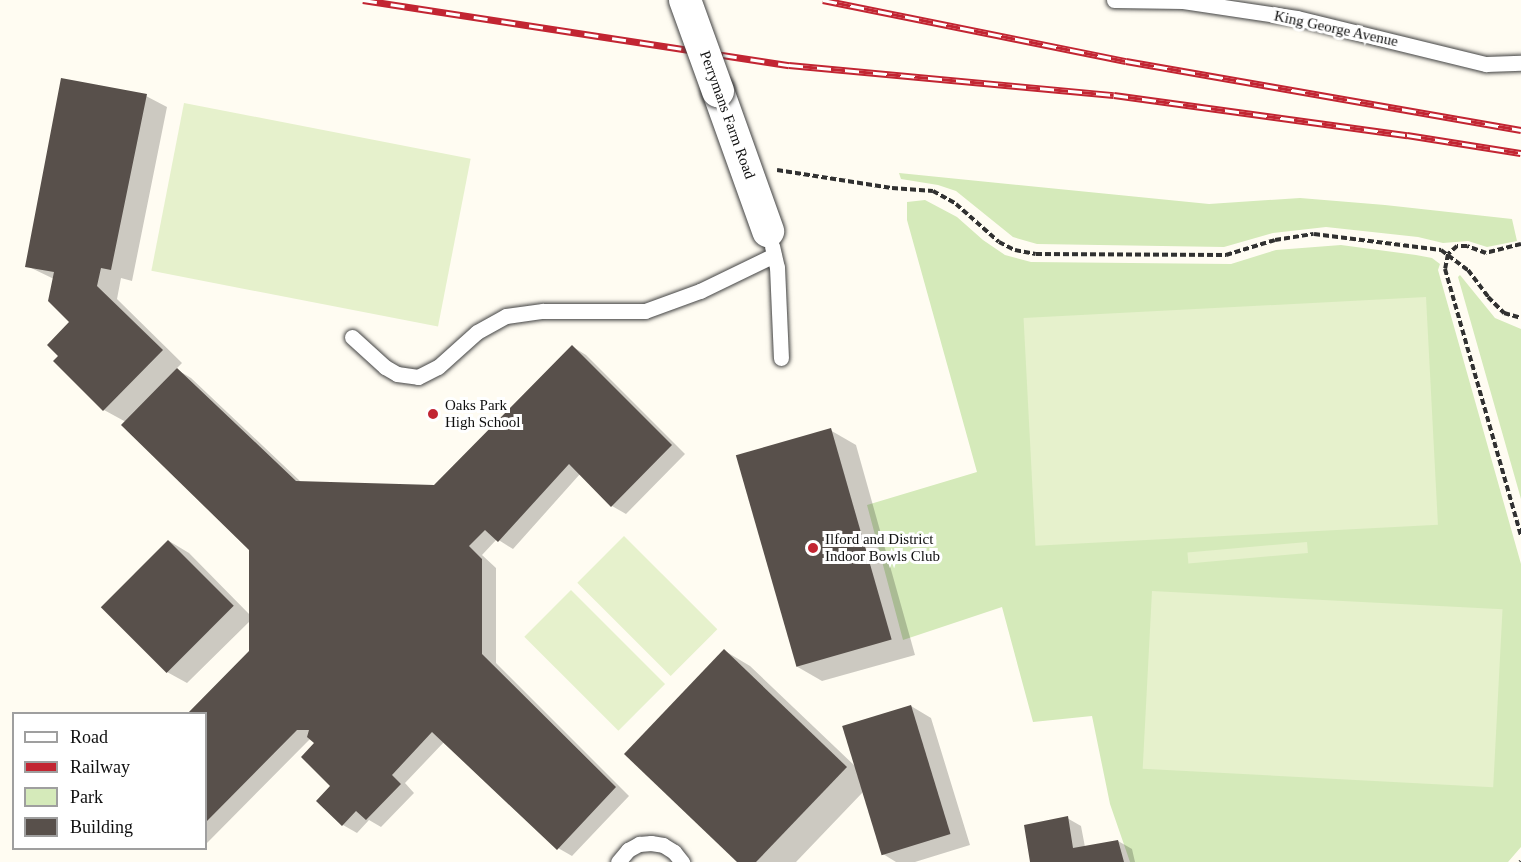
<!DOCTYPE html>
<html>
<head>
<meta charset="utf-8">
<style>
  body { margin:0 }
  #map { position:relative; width:1521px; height:862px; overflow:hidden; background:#fffcf2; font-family:Georgia,serif }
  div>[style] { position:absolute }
  .green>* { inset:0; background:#d5eaba }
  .pitch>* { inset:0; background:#e6f1cc; transform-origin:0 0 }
  .shadow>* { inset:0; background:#0003 }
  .building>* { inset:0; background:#58504b; transform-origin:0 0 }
  .path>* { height:4px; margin-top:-2px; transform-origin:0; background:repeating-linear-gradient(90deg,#313131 0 6px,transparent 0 9px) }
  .roads { filter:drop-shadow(0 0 2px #424242) drop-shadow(0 0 2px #424242) }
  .lane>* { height:15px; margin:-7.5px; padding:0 7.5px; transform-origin:7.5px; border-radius:7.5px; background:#fff }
  .street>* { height:32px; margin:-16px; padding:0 16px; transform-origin:16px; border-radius:16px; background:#fff }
  .rail>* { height:7px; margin-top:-3.5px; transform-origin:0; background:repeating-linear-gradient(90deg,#fff 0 14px,#c22532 0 28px); box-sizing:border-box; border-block:2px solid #c22532 }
  .bridges { filter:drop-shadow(0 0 2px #424242) drop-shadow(0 0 2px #424242) }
  .street-bridge>* { height:32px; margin:-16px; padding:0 16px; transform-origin:16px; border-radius:16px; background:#fff }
  .dots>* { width:16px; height:16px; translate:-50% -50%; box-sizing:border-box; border:3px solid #fff; border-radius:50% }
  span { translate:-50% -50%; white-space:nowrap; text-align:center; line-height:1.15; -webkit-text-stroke:6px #fff; paint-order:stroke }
  .street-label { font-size:15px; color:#0f0f0f }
  .poi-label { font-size:15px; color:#0f0f0f }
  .left { translate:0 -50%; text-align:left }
  .legend { position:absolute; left:12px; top:712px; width:195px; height:138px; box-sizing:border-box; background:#fff; border:2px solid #9f9f9f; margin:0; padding:8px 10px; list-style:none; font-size:18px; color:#0f0f0f }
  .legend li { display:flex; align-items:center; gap:12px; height:30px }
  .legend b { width:30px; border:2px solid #9f9f9f }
</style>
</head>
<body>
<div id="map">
  <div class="green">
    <i style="clip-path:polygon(899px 173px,1209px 204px,1300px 198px,1385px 205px,1512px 219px,1517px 241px,1487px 247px,1468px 241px,1443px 243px,1418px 237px,1326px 227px,1273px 233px,1224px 247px,1037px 244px,1013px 237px,956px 191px,938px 185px,901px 179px)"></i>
    <i style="clip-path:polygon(925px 200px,957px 217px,983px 240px,1005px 255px,1031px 262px,1231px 264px,1276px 250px,1341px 245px,1416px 255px,1432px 258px,1440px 264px,1438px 270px,1521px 564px,1521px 847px,1508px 862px,1130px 862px,1110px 804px,1092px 716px,1033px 722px,1002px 607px,903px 640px,867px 505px,977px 472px,907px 220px,907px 202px)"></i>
    <i style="clip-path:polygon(1460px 275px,1495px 318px,1521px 329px,1521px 499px,1458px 277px)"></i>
  </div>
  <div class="pitch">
    <i style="left:184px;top:103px;width:292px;height:171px;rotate:11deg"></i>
    <i style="left:1426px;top:297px;width:228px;height:403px;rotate:87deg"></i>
    <i style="left:624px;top:536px;width:132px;height:66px;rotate:45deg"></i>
    <i style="left:1307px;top:542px;width:11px;height:120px;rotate:85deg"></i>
    <i style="left:571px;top:590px;width:133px;height:66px;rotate:45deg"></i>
    <i style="left:1152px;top:591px;width:351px;height:178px;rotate:3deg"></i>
  </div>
  <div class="shadow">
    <i style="clip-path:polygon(146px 96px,167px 107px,132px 281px,121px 278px,117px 299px,182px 363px,176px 369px,191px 378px,301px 482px,434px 487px,573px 347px,586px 355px,685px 454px,626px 514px,612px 506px,580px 474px,513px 549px,497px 539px,482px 555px,496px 568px,496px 663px,629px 796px,572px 856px,558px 848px,445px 741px,405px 783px,414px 793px,381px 827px,369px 820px,357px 833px,343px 825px,318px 801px,332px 786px,317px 743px,311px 738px,206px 844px,206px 714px,250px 652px,250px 621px,187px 683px,167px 672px,169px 541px,189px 553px,250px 615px,250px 550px,126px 422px,104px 410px,55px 361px,60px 356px,71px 322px,54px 279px,27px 266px)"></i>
    <i style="clip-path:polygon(830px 430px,856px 445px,915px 655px,822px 681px,796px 666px)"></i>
    <i style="clip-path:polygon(725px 651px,750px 666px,856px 767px,911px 706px,931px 718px,970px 845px,915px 862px,896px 862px,883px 854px,863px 792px,796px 862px,739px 862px)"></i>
    <i style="clip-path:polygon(1067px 818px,1081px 826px,1085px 847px,1118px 841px,1132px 849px,1135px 862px,1032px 862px)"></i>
  </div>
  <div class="building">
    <i style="clip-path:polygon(61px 78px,147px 94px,111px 270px,101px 268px,97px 286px,163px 350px,103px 411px,53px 361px,58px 356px,47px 345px,69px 322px,48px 301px,54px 272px,25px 267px)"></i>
    <i style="clip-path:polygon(572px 345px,672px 445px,611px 507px,569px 464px,498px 542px,485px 530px,469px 546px,482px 559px,482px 654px,616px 787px,557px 850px,432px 732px,392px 775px,401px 784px,366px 820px,356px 811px,342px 826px,316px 801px,330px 786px,301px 757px,314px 743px,307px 737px,309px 730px,297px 730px,206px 822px,206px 714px,187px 714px,249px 651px,249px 550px,121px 425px,177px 368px,296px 481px,434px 485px)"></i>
    <i style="left:831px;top:428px;width:220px;height:99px;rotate:74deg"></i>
    <i style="left:168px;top:540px;width:93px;height:95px;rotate:45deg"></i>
    <i style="clip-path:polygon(724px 649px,847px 767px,756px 862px,737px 862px,624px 754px)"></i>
    <i style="left:911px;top:705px;width:135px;height:72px;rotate:73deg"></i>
    <i style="clip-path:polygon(1068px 816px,1073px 848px,1118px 840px,1124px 862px,1030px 862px,1024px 825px)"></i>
  </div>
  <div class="path">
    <i style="left:777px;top:170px;width:116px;rotate:8.9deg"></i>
    <i style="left:892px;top:188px;width:41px;rotate:4.2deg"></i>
    <i style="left:933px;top:191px;width:26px;rotate:29deg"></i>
    <i style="left:956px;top:204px;width:57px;rotate:41.5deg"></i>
    <i style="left:999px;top:242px;width:18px;rotate:27deg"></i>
    <i style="left:1015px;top:250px;width:21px;rotate:11deg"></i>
    <i style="left:1036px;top:254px;width:190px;rotate:0.3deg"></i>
    <i style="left:1226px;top:255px;width:51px;rotate:-17deg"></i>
    <i style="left:1275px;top:240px;width:39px;rotate:-9deg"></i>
    <i style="left:1314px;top:234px;width:128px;rotate:7.2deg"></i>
    <i style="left:1441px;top:250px;width:34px;rotate:37deg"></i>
    <i style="left:1468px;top:270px;width:34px;rotate:53deg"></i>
    <i style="left:1488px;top:297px;width:23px;rotate:45deg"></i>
    <i style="left:1504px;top:313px;width:18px;rotate:16deg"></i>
    <i style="left:1521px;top:244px;width:36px;rotate:166deg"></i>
    <i style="left:1486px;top:253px;width:20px;rotate:-160deg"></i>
    <i style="left:1467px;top:246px;width:10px;rotate:180deg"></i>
    <i style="left:1457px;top:246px;width:12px;rotate:138deg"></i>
    <i style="left:1448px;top:254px;width:15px;rotate:101deg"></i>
    <i style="left:1445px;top:269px;width:278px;rotate:74.1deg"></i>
    <i style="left:1520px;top:862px;width:1px;rotate:-45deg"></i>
  </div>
  <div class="roads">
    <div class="lane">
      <i style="left:1114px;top:0;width:69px;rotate:0.8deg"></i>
      <i style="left:1183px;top:1px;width:115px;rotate:8.5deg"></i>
      <i style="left:1297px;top:18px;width:195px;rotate:13.7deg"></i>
      <i style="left:1486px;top:64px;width:35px;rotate:-2deg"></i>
      <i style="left:772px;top:246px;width:22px;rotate:77deg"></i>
      <i style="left:777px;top:267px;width:91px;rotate:87.5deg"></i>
      <i style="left:352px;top:337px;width:45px;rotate:42.3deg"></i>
      <i style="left:385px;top:367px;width:14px;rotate:30deg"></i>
      <i style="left:397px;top:374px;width:21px;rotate:8deg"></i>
      <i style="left:418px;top:377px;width:22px;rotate:-27deg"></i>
      <i style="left:438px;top:367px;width:52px;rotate:-41.9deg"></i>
      <i style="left:477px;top:332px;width:33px;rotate:-29deg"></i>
      <i style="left:506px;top:316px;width:37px;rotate:-8deg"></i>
      <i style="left:543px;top:311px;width:102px"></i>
      <i style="left:645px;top:311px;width:59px;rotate:-20deg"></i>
      <i style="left:700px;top:291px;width:82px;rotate:-25.9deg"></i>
      <i style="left:618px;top:862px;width:16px;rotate:-50deg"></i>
      <i style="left:628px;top:850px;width:13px;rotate:-29deg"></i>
      <i style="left:639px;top:844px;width:12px;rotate:-5deg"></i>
      <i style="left:651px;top:843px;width:12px;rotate:9deg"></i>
      <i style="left:663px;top:845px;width:13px;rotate:32deg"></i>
      <i style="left:674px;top:852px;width:13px;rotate:51deg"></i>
    </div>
    <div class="street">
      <i style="left:718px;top:91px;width:149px;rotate:70.3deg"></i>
    </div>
  </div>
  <div class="rail">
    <i style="left:363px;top:0;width:431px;rotate:8.7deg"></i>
    <i style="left:789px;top:65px;width:326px;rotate:5.3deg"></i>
    <i style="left:1114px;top:95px;width:296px;rotate:7.8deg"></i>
    <i style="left:1407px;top:135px;width:115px;rotate:9deg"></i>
    <i style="left:823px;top:0;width:309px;rotate:11.4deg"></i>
    <i style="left:1126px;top:61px;width:401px;rotate:9.9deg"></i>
  </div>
  <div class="bridges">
    <div class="street-bridge">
      <i style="left:685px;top:0;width:97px;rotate:70.1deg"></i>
    </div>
  </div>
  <div class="dots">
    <i style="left:433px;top:414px;background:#c22532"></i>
    <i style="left:813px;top:548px;background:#c22532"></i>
  </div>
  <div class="street-label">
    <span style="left:1336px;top:29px;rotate:12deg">King George Avenue</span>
    <span style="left:727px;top:115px;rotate:70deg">Perrymans Farm Road</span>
  </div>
  <div class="poi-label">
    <span class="left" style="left:445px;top:414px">Oaks Park<br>High School</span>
    <span class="left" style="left:825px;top:548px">Ilford and District<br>Indoor Bowls Club</span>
  </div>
  <ul class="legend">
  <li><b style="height:8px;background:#fff"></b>Road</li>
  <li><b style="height:8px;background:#c22532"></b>Railway</li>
  <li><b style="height:16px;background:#d5eaba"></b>Park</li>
  <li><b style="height:16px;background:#58504b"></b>Building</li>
  </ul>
</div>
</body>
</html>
